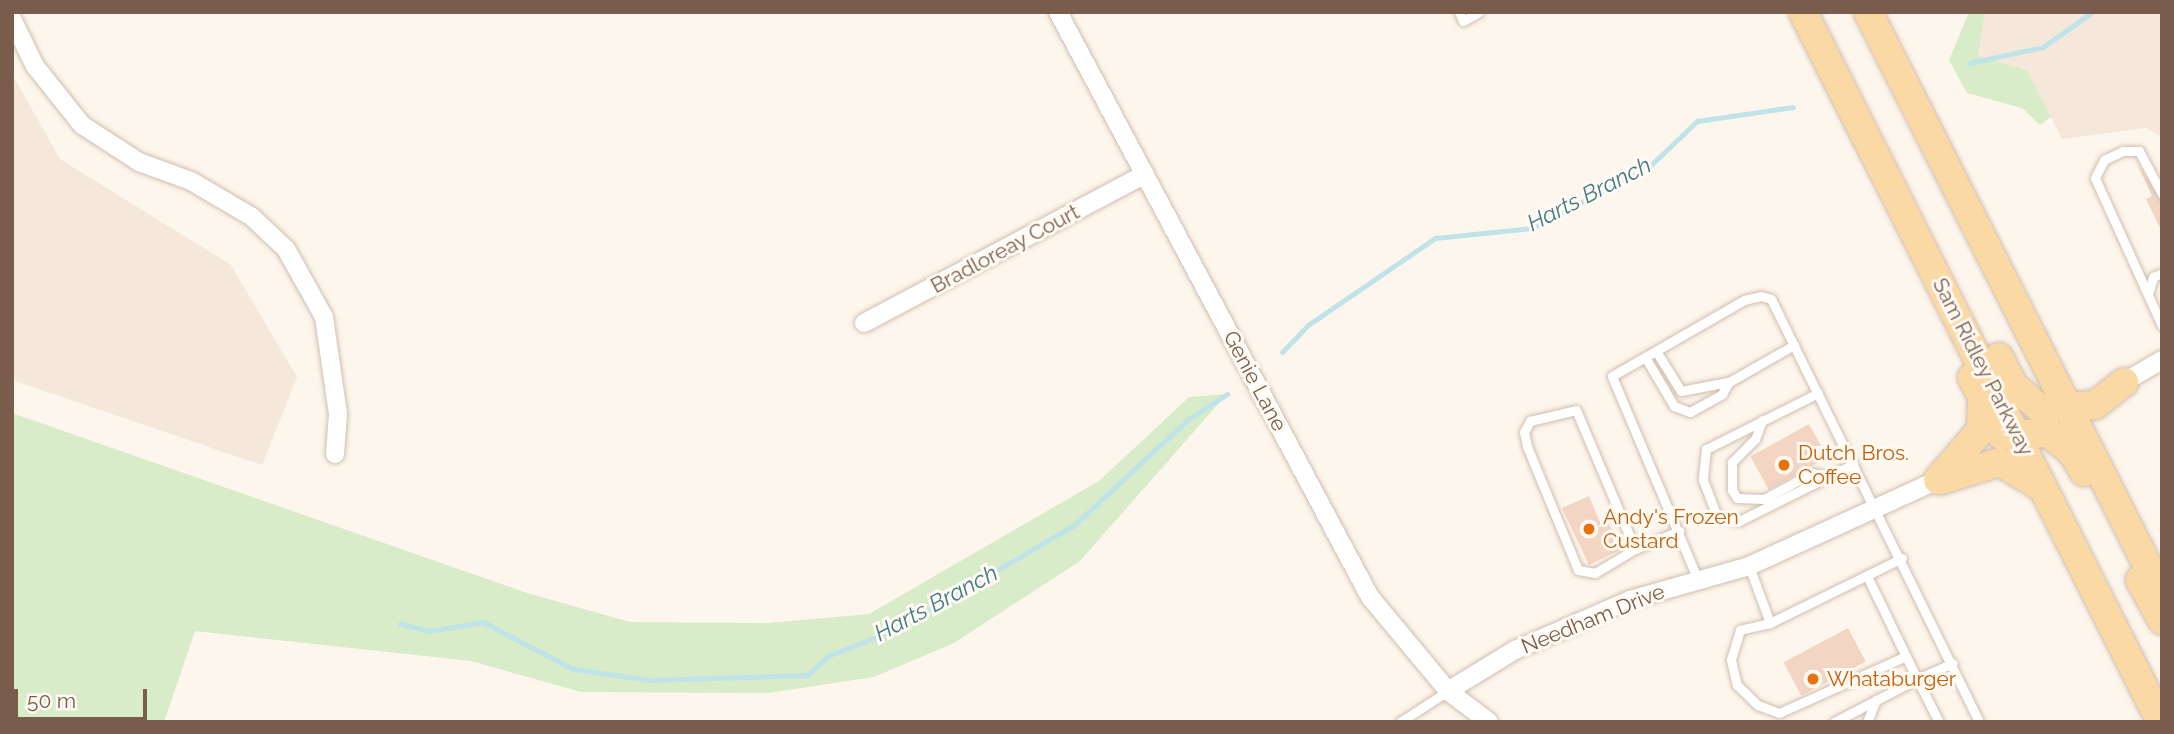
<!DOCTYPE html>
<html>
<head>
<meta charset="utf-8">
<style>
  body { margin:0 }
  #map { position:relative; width:2174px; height:734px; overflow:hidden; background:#fdf6ec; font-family:Raleway,sans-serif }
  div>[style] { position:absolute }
  .residential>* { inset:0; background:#f5e8da }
  .green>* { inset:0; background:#d8ecc9 }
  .stream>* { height:5px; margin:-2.5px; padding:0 2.5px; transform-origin:2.5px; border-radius:2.5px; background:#bfe3e8 }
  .building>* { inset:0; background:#f3d5c3; transform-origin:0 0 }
  .roads { filter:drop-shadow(0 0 2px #d1beb0) drop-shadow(0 0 2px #d1beb0) }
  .lane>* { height:9px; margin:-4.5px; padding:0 4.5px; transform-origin:4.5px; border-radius:4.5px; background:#fff }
  .street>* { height:18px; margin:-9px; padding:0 9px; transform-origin:9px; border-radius:9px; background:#fff }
  .primary>* { height:28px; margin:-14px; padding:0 14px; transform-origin:14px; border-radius:14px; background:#fbd9a5 }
  .dots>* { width:19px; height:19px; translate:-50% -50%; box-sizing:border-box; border:4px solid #fffaf3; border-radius:50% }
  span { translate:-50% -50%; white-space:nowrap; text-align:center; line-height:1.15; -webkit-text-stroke:6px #fffaf3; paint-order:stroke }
  .street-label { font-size:21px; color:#7a5c4d }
  .food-label { font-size:21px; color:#c56008 }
  .left { translate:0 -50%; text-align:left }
  .water-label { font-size:23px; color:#437c86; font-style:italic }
  .frame { position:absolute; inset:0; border:14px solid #7a5c4d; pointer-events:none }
  .scale { position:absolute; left:14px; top:689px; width:133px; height:32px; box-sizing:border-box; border:4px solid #7a5c4d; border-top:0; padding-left:9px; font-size:21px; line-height:24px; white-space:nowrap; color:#7a5c4d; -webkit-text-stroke:5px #fffaf3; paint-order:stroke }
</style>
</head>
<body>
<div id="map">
  <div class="residential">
    <i style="clip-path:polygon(1985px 12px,2162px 12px,2162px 137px,2146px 128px,2062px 139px,2027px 70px,1978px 56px)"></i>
    <i style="clip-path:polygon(12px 74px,60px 159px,231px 265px,297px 377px,262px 465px,12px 380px)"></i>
  </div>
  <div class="green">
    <i style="clip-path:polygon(1969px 12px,1985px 12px,1978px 56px,2027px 70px,2051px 117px,2040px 125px,2022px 108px,1967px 93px,1949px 60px)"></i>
    <i style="clip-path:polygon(1227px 394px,1080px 561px,954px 643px,874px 677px,768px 693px,581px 692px,471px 661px,195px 631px,164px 722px,12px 722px,12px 413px,527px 593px,630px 622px,768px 623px,869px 614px,1099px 481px,1189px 397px)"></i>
  </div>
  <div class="stream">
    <i style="left:1969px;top:63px;width:76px;rotate:-12.2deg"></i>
    <i style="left:2043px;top:47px;width:60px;rotate:-35.5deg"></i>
    <i style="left:1282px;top:352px;width:37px;rotate:-46deg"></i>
    <i style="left:1308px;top:325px;width:154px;rotate:-34.4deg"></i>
    <i style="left:1435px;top:238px;width:98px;rotate:-5.9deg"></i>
    <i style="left:1532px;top:228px;width:133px;rotate:-27.7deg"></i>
    <i style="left:1650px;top:166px;width:65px;rotate:-43.8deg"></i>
    <i style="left:1697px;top:121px;width:97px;rotate:-8.3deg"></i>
    <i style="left:400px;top:624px;width:31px;rotate:13deg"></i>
    <i style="left:430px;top:631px;width:54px;rotate:-9.6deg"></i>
    <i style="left:483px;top:622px;width:102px;rotate:27.6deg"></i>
    <i style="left:573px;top:669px;width:77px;rotate:8.2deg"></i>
    <i style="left:649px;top:680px;width:158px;rotate:-1.8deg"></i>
    <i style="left:807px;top:675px;width:30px;rotate:-41deg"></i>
    <i style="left:830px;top:655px;width:64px;rotate:-21deg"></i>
    <i style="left:890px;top:632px;width:211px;rotate:-30.1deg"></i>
    <i style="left:1073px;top:526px;width:156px;rotate:-42.9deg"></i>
    <i style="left:1187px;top:420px;width:48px;rotate:-33deg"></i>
  </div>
  <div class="building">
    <i style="clip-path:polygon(2136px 161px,2162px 201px,2162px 232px,2146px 199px,2152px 196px)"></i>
    <i style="left:1809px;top:424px;width:38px;height:67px;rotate:61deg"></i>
    <i style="clip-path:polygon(1589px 496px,1602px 527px,1609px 523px,1620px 550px,1589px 565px,1562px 508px)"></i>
    <i style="left:1848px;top:628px;width:38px;height:73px;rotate:62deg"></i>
  </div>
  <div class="roads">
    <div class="lane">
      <i style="left:1459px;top:12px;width:10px;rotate:66deg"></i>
      <i style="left:1463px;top:21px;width:18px;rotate:-29deg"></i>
      <i style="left:2162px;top:194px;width:49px;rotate:-118.1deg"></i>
      <i style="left:2139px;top:151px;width:16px;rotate:180deg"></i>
      <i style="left:2123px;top:151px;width:21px;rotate:155deg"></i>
      <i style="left:2104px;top:160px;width:20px;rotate:117deg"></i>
      <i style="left:2095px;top:178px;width:162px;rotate:65.6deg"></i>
      <i style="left:2149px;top:291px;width:15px;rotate:-74deg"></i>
      <i style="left:2153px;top:277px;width:10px;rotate:-24deg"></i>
      <i style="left:1656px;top:351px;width:47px;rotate:58deg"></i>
      <i style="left:1681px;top:391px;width:48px;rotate:-10.8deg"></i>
      <i style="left:1645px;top:357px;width:57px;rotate:59.4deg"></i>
      <i style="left:1674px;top:406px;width:17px;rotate:21deg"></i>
      <i style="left:1690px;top:412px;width:37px;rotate:-29deg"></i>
      <i style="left:1722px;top:394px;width:14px;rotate:-60deg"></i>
      <i style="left:1729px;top:382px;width:75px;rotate:-29.6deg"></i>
      <i style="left:1818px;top:393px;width:125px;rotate:153.4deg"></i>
      <i style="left:1706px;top:449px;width:31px;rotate:96deg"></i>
      <i style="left:1703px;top:480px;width:39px;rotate:69deg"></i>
      <i style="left:1717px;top:516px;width:23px;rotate:13deg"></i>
      <i style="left:1739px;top:521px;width:128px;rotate:-26.4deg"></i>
      <i style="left:1762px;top:420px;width:20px;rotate:110deg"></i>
      <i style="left:1755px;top:439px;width:33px;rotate:135deg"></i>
      <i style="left:1732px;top:462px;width:28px;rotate:90deg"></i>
      <i style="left:1732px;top:490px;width:9px;rotate:58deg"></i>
      <i style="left:1737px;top:498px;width:27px;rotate:2deg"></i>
      <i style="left:1764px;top:499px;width:55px;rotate:-28.4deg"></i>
      <i style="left:1812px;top:473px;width:17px;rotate:13deg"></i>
      <i style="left:1635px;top:549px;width:47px;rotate:149deg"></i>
      <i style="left:1595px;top:573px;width:17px;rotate:-170deg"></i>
      <i style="left:1578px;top:570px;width:134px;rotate:-112.4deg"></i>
      <i style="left:1527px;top:446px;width:14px;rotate:-102deg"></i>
      <i style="left:1524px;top:432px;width:13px;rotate:-61deg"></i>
      <i style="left:1530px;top:421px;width:47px;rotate:-13.4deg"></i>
      <i style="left:1576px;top:410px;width:151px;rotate:67deg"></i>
      <i style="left:1635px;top:549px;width:48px;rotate:-22.2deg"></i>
      <i style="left:1902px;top:558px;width:147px;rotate:153.8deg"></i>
      <i style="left:1770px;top:623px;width:31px;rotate:167deg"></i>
      <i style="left:1740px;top:630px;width:31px;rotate:107deg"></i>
      <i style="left:1731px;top:660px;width:26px;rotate:77deg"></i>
      <i style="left:1737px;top:685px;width:29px;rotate:44deg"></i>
      <i style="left:1758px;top:705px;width:22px;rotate:21deg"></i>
      <i style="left:1779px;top:713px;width:139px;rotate:-24.2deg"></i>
      <i style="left:1749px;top:566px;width:61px;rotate:69.8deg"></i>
      <i style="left:1867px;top:576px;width:114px;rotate:64.1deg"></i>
      <i style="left:1917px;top:679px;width:39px;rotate:-24deg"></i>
      <i style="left:1698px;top:580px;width:221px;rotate:-112.9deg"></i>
      <i style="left:1612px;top:376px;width:152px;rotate:-29.9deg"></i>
      <i style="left:1744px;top:300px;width:17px;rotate:-13deg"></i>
      <i style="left:1761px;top:296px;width:10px;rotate:17deg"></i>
      <i style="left:1771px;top:299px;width:471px;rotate:63.8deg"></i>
      <i style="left:1400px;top:722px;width:57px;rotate:-32.9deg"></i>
      <i style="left:1834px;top:722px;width:93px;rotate:-27.4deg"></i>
      <i style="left:1917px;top:679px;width:48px;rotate:62.9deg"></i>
      <i style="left:1867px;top:722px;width:24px;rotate:-68deg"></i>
    </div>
    <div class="street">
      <i style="left:1058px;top:12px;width:663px;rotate:61.93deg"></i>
      <i style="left:1370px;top:597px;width:122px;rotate:50.3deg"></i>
      <i style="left:1448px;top:691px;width:51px;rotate:37.1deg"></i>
      <i style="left:12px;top:19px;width:52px;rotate:63.9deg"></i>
      <i style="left:35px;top:66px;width:75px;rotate:51.5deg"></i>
      <i style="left:82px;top:125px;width:68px;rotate:33deg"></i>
      <i style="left:139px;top:162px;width:55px;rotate:20.1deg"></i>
      <i style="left:191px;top:181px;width:71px;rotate:30.5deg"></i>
      <i style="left:252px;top:217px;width:47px;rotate:43.3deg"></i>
      <i style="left:286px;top:249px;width:78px;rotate:60.8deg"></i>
      <i style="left:324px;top:317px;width:98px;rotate:81.8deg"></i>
      <i style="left:338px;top:414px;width:40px;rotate:94.3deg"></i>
      <i style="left:864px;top:323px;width:318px;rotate:-27.9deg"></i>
      <i style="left:2124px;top:382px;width:44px;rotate:-30.1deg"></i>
      <i style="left:1448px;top:691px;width:79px;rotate:-31.5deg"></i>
      <i style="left:1515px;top:650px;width:125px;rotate:-23.5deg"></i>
      <i style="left:1630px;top:600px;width:124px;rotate:-15.9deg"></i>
      <i style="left:1749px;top:566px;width:208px;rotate:-24.5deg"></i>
    </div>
    <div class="primary">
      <i style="left:1803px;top:12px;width:795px;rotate:63.24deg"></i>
      <i style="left:1868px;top:12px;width:652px;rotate:63.2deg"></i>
      <i style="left:1999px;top:357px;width:33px;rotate:63deg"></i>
      <i style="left:2014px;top:386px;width:35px;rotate:41deg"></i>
      <i style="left:2040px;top:409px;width:55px;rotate:-4.2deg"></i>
      <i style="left:2095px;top:405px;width:37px;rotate:-38deg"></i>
      <i style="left:2001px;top:435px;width:48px;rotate:-2.4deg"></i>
      <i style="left:2049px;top:433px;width:31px;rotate:40deg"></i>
      <i style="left:2073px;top:453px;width:22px;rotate:60deg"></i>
      <i style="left:1938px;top:480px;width:66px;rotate:-49.3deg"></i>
      <i style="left:1981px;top:430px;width:33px;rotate:-88deg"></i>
      <i style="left:1982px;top:397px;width:22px;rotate:-117deg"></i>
      <i style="left:1941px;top:480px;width:62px;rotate:-17deg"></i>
      <i style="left:2000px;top:462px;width:47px;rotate:31deg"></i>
      <i style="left:2140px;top:580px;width:46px;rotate:61.2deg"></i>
    </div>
  </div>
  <div class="dots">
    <i style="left:1784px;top:465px;background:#e8710a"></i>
    <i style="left:1589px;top:529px;background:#e8710a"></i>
    <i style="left:1813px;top:679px;background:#e8710a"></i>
  </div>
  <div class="street-label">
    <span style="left:1005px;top:249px;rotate:-28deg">Bradloreay Court</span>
    <span style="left:1983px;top:367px;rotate:63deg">Sam Ridley Parkway</span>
    <span style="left:1255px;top:381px;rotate:62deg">Genie Lane</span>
    <span style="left:1593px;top:619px;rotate:-22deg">Needham Drive</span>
  </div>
  <div class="food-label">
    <span class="left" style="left:1798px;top:465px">Dutch Bros.<br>Coffee</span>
    <span class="left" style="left:1603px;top:529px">Andy's Frozen<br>Custard</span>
    <span class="left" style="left:1827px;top:679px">Whataburger</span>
  </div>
  <div class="water-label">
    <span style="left:1589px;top:194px;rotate:-27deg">Harts Branch</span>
    <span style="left:936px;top:603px;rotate:-28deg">Harts Branch</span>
  </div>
  <div class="frame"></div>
  <div class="scale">50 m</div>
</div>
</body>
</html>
